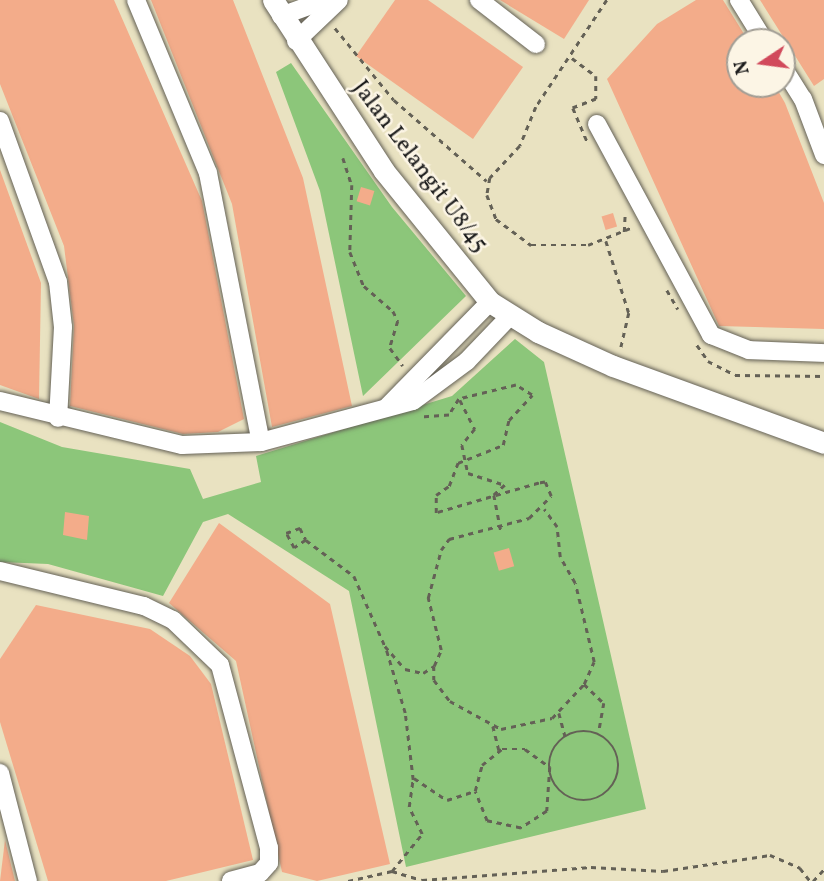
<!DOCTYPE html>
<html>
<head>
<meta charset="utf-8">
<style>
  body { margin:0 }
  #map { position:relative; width:824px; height:881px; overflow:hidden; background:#e9e2c1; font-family:Vollkorn,serif }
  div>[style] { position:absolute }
  .green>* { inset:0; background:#8cc67a }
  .building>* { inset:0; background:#f3ac8a; transform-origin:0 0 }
  .path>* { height:2.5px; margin-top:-1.25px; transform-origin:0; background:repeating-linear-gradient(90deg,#646156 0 5px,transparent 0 10px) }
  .path>.ring { margin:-1.25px; padding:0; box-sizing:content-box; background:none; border:2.5px solid #646156; border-radius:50% }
  .roads { filter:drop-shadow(0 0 2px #646156) drop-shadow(0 0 2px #646156) }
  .minor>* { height:18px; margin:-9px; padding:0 9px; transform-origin:9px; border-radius:9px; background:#fff }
  .tertiary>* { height:21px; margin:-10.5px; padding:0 10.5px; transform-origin:10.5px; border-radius:10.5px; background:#fff }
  span { translate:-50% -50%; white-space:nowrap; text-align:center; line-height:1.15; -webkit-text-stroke:5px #fcf5e5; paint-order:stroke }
  .street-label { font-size:24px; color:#1c1c1c }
  .north { position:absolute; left:726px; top:28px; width:70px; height:70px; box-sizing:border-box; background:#fcf5e5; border:2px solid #a29e95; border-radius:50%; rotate:257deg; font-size:19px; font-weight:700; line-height:28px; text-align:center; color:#1c1c1c }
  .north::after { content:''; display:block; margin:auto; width:24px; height:32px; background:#d1495b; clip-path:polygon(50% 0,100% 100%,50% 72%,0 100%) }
</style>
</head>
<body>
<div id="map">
  <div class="green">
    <i style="clip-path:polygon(291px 63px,392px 207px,466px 296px,363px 396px,320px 191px,276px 72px)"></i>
    <i style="clip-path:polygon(515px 339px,544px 362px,646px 809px,406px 867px,349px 591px,228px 514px,203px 522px,163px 596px,48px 564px,0 562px,0 422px,62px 447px,190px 469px,203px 499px,261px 482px,256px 456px,452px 396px)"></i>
  </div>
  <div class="building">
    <i style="clip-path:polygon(0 0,114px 0,202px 201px,244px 419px,218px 432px,183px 434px,70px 406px,74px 326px,64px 246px,0 84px)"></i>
    <i style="clip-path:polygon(151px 0,233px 0,303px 178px,352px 406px,272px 427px,232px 204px)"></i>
    <i style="clip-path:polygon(395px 0,428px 0,523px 67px,473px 139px,356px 56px)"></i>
    <i style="clip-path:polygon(500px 0,589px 0,564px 39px)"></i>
    <i style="clip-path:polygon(696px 0,723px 0,749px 42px,740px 42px,740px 84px,774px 84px,785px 103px,824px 203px,824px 329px,719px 326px,607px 79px,657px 24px)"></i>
    <i style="clip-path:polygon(760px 0,824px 0,824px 79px,814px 86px)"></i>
    <i style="clip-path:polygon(0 170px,41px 283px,39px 399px,0 385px)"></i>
    <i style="left:361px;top:187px;width:14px;height:15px;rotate:17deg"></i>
    <i style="left:613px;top:213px;width:14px;height:12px;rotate:73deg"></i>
    <i style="clip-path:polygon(65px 512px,89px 516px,87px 540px,63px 535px)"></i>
    <i style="clip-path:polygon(219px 523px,330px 604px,390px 864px,317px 881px,282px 872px,236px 661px,169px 603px)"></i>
    <i style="left:509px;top:548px;width:19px;height:16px;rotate:74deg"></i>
    <i style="clip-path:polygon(36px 605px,150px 629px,190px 656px,211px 684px,253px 860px,166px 881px,48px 881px,0 722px,0 659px)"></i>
    <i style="clip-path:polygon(5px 840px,15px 881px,0 881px)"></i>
  </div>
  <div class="path">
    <i style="left:607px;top:0;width:128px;rotate:123.6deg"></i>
    <i style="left:536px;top:107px;width:42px;rotate:112.3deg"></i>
    <i style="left:520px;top:146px;width:44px;rotate:133.2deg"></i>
    <i style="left:490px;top:178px;width:17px;rotate:100deg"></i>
    <i style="left:487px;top:195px;width:26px;rotate:69deg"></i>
    <i style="left:496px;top:219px;width:44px;rotate:36.6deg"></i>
    <i style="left:531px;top:245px;width:57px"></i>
    <i style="left:588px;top:245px;width:48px;rotate:-21.8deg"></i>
    <i style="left:335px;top:28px;width:93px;rotate:50.7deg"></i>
    <i style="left:394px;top:100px;width:123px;rotate:41.1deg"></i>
    <i style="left:572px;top:58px;width:30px;rotate:37deg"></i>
    <i style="left:596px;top:76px;width:23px;rotate:90deg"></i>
    <i style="left:596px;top:99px;width:25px;rotate:159deg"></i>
    <i style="left:573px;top:108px;width:39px;rotate:67deg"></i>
    <i style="left:343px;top:158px;width:28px;rotate:72deg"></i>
    <i style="left:352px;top:185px;width:67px;rotate:91.7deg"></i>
    <i style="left:350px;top:252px;width:37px;rotate:68deg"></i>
    <i style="left:364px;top:286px;width:38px;rotate:41deg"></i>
    <i style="left:393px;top:311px;width:11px;rotate:63deg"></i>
    <i style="left:398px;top:321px;width:28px;rotate:107deg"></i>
    <i style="left:390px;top:348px;width:22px;rotate:54deg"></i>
    <i style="left:624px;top:232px;width:17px;rotate:-87deg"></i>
    <i style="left:606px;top:241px;width:76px;rotate:72.3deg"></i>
    <i style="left:629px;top:313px;width:36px;rotate:103deg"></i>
    <i style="left:667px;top:290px;width:22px;rotate:60deg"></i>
    <i style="left:697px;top:345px;width:19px;rotate:55deg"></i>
    <i style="left:708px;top:361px;width:30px;rotate:27deg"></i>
    <i style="left:735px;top:375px;width:89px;rotate:0.6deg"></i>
    <i style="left:460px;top:400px;width:33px;rotate:63deg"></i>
    <i style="left:475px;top:429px;width:21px;rotate:129deg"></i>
    <i style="left:462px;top:445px;width:29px;rotate:78deg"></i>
    <i style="left:468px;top:473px;width:39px;rotate:18deg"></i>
    <i style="left:505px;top:485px;width:15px;rotate:138deg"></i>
    <i style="left:494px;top:495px;width:36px;rotate:79deg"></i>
    <i style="left:306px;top:540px;width:14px;rotate:146deg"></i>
    <i style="left:294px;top:548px;width:17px;rotate:-118deg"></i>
    <i style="left:286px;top:533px;width:15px;rotate:-20deg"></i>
    <i style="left:300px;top:528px;width:13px;rotate:63deg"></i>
    <i style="left:306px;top:540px;width:60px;rotate:36.9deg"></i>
    <i style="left:354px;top:576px;width:77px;rotate:66.1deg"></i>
    <i style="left:434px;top:666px;width:14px;rotate:90deg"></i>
    <i style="left:434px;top:680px;width:26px;rotate:53deg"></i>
    <i style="left:450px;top:701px;width:58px;rotate:28.8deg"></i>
    <i style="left:501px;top:729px;width:52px;rotate:-12.2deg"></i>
    <i style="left:552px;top:718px;width:47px;rotate:-46.7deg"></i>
    <i style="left:584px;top:684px;width:24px;rotate:-66deg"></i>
    <i style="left:594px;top:662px;width:81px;rotate:-103.5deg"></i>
    <i style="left:575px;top:583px;width:30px;rotate:-120deg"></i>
    <i style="left:560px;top:557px;width:30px;rotate:-96deg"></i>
    <i style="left:557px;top:527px;width:22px;rotate:-126deg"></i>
    <i style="left:584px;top:684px;width:28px;rotate:44deg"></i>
    <i style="left:604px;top:703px;width:27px;rotate:100deg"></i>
    <i style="left:559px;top:713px;width:24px;rotate:75deg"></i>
    <i style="left:493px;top:726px;width:25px;rotate:76deg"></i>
    <i class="ring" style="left:549px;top:731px;width:67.5px;height:67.5px"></i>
    <i style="left:414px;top:778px;width:40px;rotate:34deg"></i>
    <i style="left:447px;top:800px;width:29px;rotate:-18deg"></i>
    <i style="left:475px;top:791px;width:27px;rotate:-75deg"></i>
    <i style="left:482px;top:765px;width:26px;rotate:-39deg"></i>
    <i style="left:502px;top:749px;width:23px"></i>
    <i style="left:525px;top:749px;width:31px;rotate:36deg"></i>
    <i style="left:550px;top:767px;width:44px;rotate:93.9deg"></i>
    <i style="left:547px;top:811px;width:31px;rotate:147deg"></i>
    <i style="left:521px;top:828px;width:35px;rotate:-168deg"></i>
    <i style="left:487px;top:821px;width:32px;rotate:-112deg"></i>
    <i style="left:392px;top:871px;width:31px;rotate:17deg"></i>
    <i style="left:422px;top:880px;width:169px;rotate:-4.4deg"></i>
    <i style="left:591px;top:867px;width:72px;rotate:3.2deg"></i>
    <i style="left:663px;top:871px;width:108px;rotate:-8.5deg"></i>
    <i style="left:770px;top:855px;width:33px;rotate:23deg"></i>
    <i style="left:800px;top:868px;width:16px;rotate:52deg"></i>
    <i style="left:348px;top:881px;width:45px;rotate:-12.8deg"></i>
    <i style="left:392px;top:871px;width:48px;rotate:-51deg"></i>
    <i style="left:422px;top:834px;width:30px;rotate:-116deg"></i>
    <i style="left:409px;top:807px;width:27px;rotate:-82deg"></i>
    <i style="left:413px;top:780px;width:67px;rotate:-96.8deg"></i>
    <i style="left:405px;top:713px;width:70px;rotate:-106.6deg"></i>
    <i style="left:385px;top:646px;width:30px;rotate:49deg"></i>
    <i style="left:405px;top:669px;width:18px;rotate:13deg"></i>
    <i style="left:423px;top:673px;width:13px;rotate:-32deg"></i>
    <i style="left:434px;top:666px;width:17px;rotate:-66deg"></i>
    <i style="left:441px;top:650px;width:54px;rotate:-104deg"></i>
    <i style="left:428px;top:598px;width:50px;rotate:-74.8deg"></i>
    <i style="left:441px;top:550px;width:14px;rotate:-54deg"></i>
    <i style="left:449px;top:539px;width:83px;rotate:-14.7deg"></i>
    <i style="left:529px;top:518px;width:31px;rotate:-45deg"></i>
    <i style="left:551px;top:496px;width:15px;rotate:-113deg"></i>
    <i style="left:545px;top:482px;width:6px;rotate:171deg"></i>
    <i style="left:539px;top:483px;width:107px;rotate:163.8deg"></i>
    <i style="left:436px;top:513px;width:18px;rotate:-90deg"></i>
    <i style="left:436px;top:495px;width:16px;rotate:-35deg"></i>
    <i style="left:449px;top:486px;width:25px;rotate:-69deg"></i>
    <i style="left:458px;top:463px;width:48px;rotate:-21.8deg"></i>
    <i style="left:503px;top:445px;width:26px;rotate:-77deg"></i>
    <i style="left:509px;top:420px;width:34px;rotate:-47deg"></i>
    <i style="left:532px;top:395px;width:19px;rotate:-148deg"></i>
    <i style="left:516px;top:385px;width:59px;rotate:166.2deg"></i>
    <i style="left:459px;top:399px;width:19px;rotate:122deg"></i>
    <i style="left:449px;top:415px;width:28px;rotate:176deg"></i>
    <i style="left:813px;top:881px;width:16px;rotate:-47deg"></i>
  </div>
  <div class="roads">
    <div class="minor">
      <i style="left:136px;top:0;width:187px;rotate:67.4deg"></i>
      <i style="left:208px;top:173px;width:274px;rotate:78.9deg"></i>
      <i style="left:479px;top:0;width:72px;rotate:37.7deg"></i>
      <i style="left:739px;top:0;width:49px;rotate:58.2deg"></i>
      <i style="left:281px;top:16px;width:47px;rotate:-20deg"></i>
      <i style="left:296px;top:41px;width:59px;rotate:-43.6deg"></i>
      <i style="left:782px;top:66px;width:39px;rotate:58deg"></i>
      <i style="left:803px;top:99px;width:60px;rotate:69.4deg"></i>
      <i style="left:0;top:121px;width:171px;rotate:70.2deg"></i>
      <i style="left:58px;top:282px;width:45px;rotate:83.7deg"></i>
      <i style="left:63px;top:327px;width:91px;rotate:93.1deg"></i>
      <i style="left:597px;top:124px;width:240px;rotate:61.6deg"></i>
      <i style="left:711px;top:335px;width:41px;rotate:21.5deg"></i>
      <i style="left:749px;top:350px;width:75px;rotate:2.3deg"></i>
      <i style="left:0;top:401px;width:187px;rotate:13.6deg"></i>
      <i style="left:182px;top:445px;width:79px;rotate:-2.2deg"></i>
      <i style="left:261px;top:442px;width:157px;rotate:-15.1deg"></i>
      <i style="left:413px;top:401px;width:67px;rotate:-36.5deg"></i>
      <i style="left:467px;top:361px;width:61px;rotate:-46.3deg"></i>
      <i style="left:387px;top:407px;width:147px;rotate:-45.6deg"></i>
      <i style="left:0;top:571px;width:148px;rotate:13.7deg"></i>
      <i style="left:144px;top:606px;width:32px;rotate:26deg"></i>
      <i style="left:173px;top:620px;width:65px;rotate:43.8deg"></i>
      <i style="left:220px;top:665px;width:189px;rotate:75deg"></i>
      <i style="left:269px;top:848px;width:15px;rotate:90deg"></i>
      <i style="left:269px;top:863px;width:13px;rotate:132deg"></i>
      <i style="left:260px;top:873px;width:30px;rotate:165deg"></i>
      <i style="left:0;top:773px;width:112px;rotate:75.5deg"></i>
    </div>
    <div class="tertiary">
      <i style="left:273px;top:0;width:204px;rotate:57deg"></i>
      <i style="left:384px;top:171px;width:169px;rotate:51deg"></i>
      <i style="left:490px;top:302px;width:57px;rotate:32deg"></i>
      <i style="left:538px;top:332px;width:82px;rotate:24.4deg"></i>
      <i style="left:613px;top:366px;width:225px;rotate:20deg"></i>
    </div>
  </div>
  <div class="street-label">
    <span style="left:419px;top:167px;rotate:53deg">Jalan Lelangit U8/45</span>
  </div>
  <div class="north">N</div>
</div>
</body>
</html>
